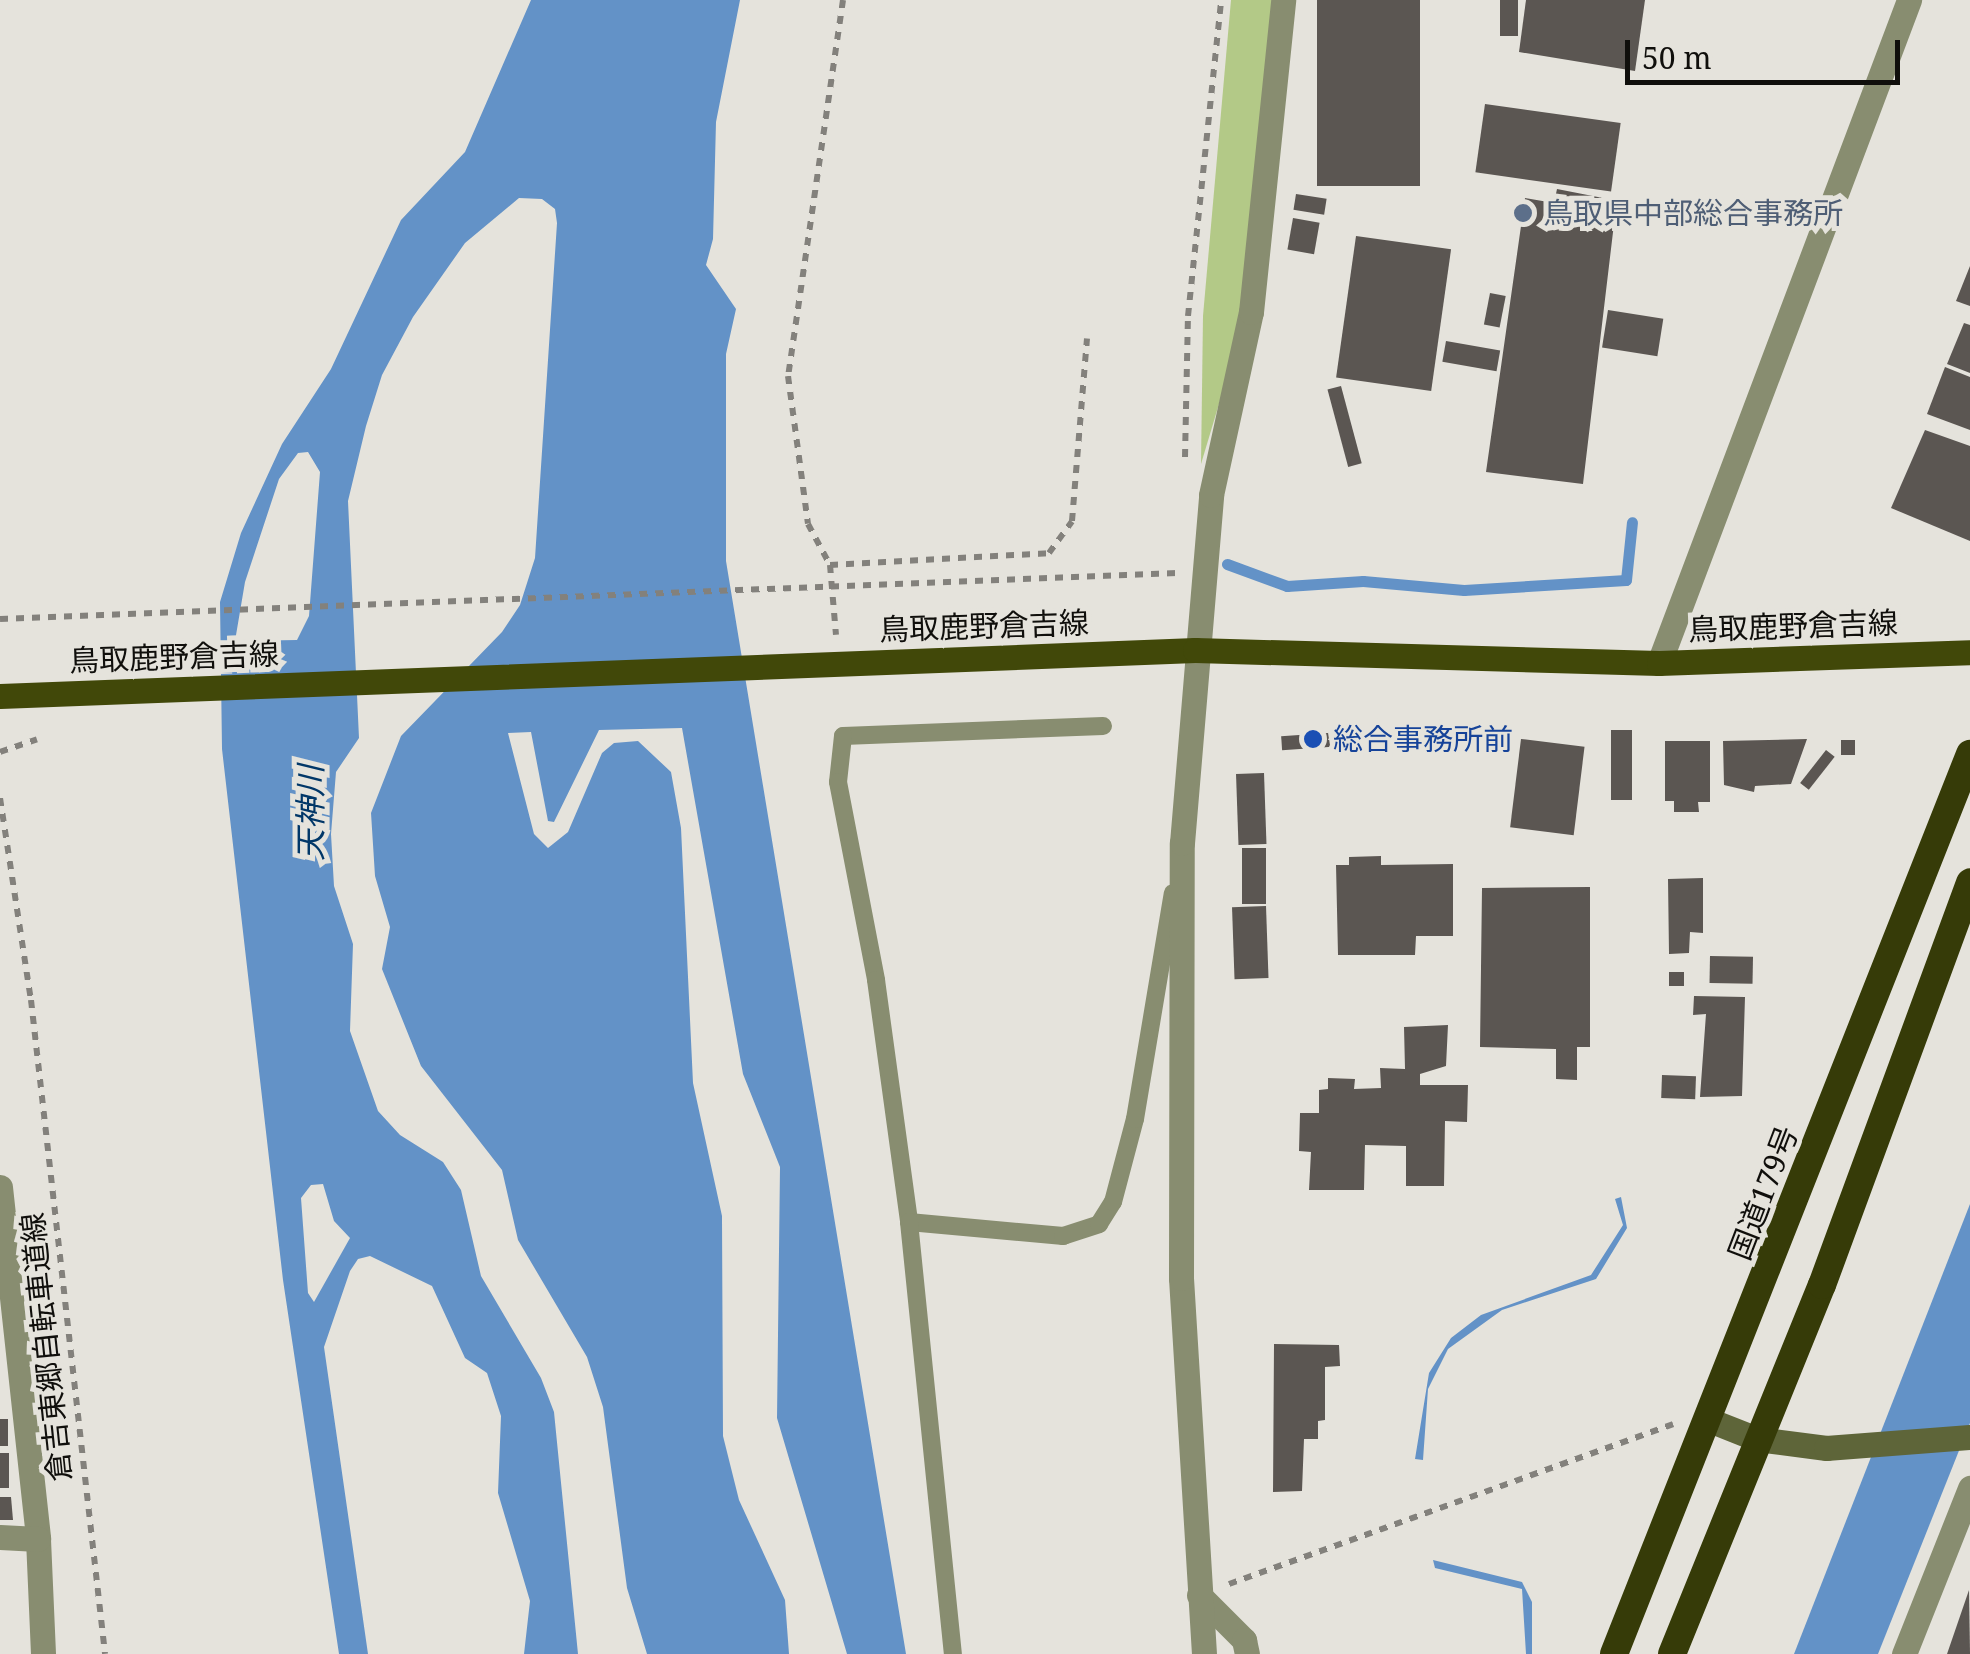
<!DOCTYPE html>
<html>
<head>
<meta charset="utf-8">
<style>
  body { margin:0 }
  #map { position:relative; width:1970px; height:1654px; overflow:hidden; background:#e5e3dc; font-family:"Noto Serif","Noto Sans JP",serif }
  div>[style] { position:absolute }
  .green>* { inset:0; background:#b3c987 }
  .water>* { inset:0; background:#6392c7 }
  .stream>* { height:11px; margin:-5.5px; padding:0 5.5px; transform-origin:5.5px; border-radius:5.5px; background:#6392c7 }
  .building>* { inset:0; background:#5b5652; transform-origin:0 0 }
  .path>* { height:6px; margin-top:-3px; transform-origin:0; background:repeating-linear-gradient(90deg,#83817c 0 8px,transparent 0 16px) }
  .service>* { height:18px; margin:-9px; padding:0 9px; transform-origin:9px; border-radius:9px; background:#888d70 }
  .minor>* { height:25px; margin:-12.5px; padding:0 12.5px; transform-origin:12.5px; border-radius:12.5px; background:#888d70 }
  .secondary>* { height:25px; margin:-12.5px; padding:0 12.5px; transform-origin:12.5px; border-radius:12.5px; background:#5e6539 }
  .primary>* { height:25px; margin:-12.5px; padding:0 12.5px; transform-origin:12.5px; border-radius:12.5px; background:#414809 }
  .trunk>* { height:28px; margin:-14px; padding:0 14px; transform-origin:14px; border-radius:14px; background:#363b08 }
  .dots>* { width:28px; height:28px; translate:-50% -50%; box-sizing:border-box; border:5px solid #e5e3dc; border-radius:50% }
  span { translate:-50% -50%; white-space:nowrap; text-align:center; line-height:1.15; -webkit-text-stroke:10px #e5e3dc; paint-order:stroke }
  .service-label { font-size:30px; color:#4e5e75 }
  .left { translate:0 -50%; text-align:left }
  .street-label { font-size:30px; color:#100f0c }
  .transit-label { font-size:30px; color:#164399 }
  .water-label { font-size:32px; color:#013768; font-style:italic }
  .scale { position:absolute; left:1625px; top:40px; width:275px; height:45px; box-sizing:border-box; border:5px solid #100f0c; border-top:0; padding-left:12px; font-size:30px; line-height:35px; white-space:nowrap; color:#100f0c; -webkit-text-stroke:8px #e5e3dc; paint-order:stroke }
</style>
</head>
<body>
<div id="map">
  <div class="green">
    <i style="clip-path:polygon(1231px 0,1277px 0,1248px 307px,1201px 464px,1203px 316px)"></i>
  </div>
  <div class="water">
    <i style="clip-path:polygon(evenodd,531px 0,740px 0,716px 122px,713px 239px,706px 265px,736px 309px,726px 354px,726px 561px,906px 1654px,847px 1654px,777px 1418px,780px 1167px,743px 1074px,682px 728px,599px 730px,554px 822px,548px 821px,531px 732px,508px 733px,534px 834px,548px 848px,568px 832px,602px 753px,614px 743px,638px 741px,671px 772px,681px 828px,693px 1083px,722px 1216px,723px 1436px,739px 1500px,785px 1600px,789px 1654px,647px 1654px,627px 1588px,603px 1407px,587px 1357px,518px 1240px,502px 1170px,421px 1066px,382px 969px,390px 927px,375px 876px,371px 813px,401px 736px,502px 632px,520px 605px,535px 558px,557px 223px,555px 209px,542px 199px,519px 198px,465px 243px,413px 317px,382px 375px,366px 426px,348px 501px,359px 738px,336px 772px,331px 834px,334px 886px,353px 944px,350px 1031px,378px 1111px,400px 1135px,443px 1162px,461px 1190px,481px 1276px,541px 1378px,554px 1412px,578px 1654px,524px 1654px,530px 1601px,498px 1493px,501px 1416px,487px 1373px,465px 1358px,432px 1286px,370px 1256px,358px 1259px,350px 1271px,324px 1347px,368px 1654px,339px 1654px,283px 1280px,222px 749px,220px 602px,241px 533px,282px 444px,331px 369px,401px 220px,465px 152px,531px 0,308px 452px,320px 472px,309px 616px,297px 640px,235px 641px,245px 582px,279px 479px,298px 453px,308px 452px,531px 0,323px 1184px,334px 1221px,350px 1238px,314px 1302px,308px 1293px,301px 1198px,311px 1185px,323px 1184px)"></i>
    <i style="clip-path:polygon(1621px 1197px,1627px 1228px,1596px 1279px,1502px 1310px,1448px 1349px,1428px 1389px,1423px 1460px,1415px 1459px,1429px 1373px,1451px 1338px,1481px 1315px,1591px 1275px,1623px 1225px,1615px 1199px)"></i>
    <i style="clip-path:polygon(1970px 1204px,1970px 1423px,1878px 1654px,1794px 1654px)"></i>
    <i style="clip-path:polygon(1433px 1560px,1522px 1582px,1532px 1602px,1532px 1654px,1526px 1654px,1522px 1589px,1435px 1568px)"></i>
  </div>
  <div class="stream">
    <i style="left:1227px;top:564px;width:64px;rotate:20.1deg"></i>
    <i style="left:1287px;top:586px;width:76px;rotate:-3.8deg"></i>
    <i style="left:1363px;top:581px;width:101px;rotate:5.1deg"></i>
    <i style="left:1464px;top:590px;width:162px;rotate:-3.5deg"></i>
    <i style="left:1626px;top:580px;width:58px;rotate:-84.1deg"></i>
  </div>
  <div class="building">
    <i style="left:1317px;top:0;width:103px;height:186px"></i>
    <i style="left:1500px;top:0;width:18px;height:36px"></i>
    <i style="clip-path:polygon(1526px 0,1645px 0,1635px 71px,1519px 52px)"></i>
    <i style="left:1485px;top:104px;width:137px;height:69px;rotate:8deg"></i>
    <i style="clip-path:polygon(1557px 189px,1603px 198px,1603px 206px,1616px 207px,1583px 484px,1486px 472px,1525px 198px,1554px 203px)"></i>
    <i style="left:1296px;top:194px;width:31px;height:16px;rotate:9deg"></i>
    <i style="left:1293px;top:218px;width:27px;height:32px;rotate:10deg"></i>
    <i style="left:1356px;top:236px;width:96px;height:143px;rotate:8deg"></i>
    <i style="clip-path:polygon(1970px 266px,1970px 306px,1956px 301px)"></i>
    <i style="left:1490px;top:293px;width:16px;height:32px;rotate:11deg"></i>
    <i style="left:1608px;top:310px;width:56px;height:38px;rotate:9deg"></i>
    <i style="clip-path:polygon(1964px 323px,1970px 325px,1970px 373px,1947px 364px)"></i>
    <i style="left:1446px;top:341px;width:55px;height:21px;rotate:10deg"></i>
    <i style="clip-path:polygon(1945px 367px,1970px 377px,1970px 430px,1927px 414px)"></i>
    <i style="left:1341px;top:386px;width:80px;height:14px;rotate:75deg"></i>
    <i style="clip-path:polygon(1925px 430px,1970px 446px,1970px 541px,1891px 508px)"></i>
    <i style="left:1611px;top:730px;width:21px;height:70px"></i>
    <i style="left:1342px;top:732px;width:14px;height:61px;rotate:86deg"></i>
    <i style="left:1521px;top:739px;width:64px;height:89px;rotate:7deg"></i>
    <i style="clip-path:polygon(1807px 739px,1791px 784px,1755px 786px,1754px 792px,1724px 785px,1723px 741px)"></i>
    <i style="left:1855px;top:740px;width:15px;height:14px;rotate:90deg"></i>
    <i style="clip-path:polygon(1665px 741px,1710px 741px,1710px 802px,1698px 802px,1699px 812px,1674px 812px,1674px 801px,1665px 801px)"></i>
    <i style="left:1826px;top:750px;width:11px;height:42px;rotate:38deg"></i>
    <i style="left:1264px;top:773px;width:71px;height:28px;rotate:88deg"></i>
    <i style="left:1242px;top:848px;width:24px;height:56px"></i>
    <i style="clip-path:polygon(1381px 856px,1381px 865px,1453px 864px,1453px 936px,1416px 936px,1415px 955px,1338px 955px,1336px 865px,1349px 865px,1349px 857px)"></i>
    <i style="clip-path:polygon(1703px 878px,1703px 933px,1690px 932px,1689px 953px,1669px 954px,1668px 879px)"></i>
    <i style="clip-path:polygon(1590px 887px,1590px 1047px,1577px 1047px,1577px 1080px,1556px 1079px,1556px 1049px,1480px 1047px,1482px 888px)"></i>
    <i style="left:1266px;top:906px;width:72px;height:34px;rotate:88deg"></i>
    <i style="left:1710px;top:956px;width:43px;height:27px;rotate:1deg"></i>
    <i style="left:1684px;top:972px;width:14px;height:15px;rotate:90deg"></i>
    <i style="clip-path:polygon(1694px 996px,1745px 997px,1742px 1096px,1700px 1097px,1706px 1014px,1693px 1015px)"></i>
    <i style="clip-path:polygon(1448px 1025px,1446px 1066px,1420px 1074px,1420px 1085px,1468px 1085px,1467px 1122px,1445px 1121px,1444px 1186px,1406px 1186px,1406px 1146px,1365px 1145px,1364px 1190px,1309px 1190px,1311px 1152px,1299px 1151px,1300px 1113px,1319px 1113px,1319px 1090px,1328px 1089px,1328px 1078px,1355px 1079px,1354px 1089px,1381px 1088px,1380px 1068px,1405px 1069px,1404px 1027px)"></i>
    <i style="left:1662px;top:1075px;width:34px;height:23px;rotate:2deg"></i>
    <i style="clip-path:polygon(1274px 1344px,1339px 1345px,1340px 1366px,1325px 1367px,1325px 1420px,1318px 1421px,1318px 1439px,1304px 1439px,1302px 1491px,1273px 1492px)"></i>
    <i style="left:0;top:1419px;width:8px;height:27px"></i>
    <i style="left:0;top:1453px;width:9px;height:35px"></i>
    <i style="clip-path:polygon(0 1497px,11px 1497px,13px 1520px,0 1520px)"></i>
    <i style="clip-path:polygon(1969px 1590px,1970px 1654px,1947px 1654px)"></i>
  </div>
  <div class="path">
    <i style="left:843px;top:0;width:380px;rotate:98.3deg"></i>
    <i style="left:788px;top:376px;width:149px;rotate:82.3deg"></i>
    <i style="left:808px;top:524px;width:47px;rotate:61.8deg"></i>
    <i style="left:830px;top:565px;width:219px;rotate:-3.1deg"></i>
    <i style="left:1049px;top:553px;width:39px;rotate:-54deg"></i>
    <i style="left:1072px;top:521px;width:183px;rotate:-85.3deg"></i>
    <i style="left:1185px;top:457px;width:141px;rotate:-88.8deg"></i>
    <i style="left:1188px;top:316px;width:318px;rotate:-84deg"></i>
    <i style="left:830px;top:565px;width:70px;rotate:85.1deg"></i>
    <i style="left:0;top:619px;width:1178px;rotate:-2.24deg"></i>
    <i style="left:0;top:752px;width:39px;rotate:-19deg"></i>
    <i style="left:0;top:798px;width:204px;rotate:81.3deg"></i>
    <i style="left:31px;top:1000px;width:658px;rotate:83.54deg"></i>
    <i style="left:1229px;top:1584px;width:472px;rotate:-19.8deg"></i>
  </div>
  <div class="service">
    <i style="left:1103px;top:726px;width:260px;rotate:177.8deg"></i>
    <i style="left:843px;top:736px;width:46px;rotate:96.2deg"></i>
    <i style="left:838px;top:782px;width:202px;rotate:79.1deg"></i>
    <i style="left:876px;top:980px;width:244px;rotate:82.2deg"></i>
    <i style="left:909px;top:1222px;width:155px;rotate:5.2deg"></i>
    <i style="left:1063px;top:1236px;width:38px;rotate:-18deg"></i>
    <i style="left:1099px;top:1224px;width:26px;rotate:-58deg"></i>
    <i style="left:1113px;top:1202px;width:86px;rotate:-75.2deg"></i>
    <i style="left:1135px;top:1119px;width:229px;rotate:-80.5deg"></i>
    <i style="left:909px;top:1222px;width:434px;rotate:84.2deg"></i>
  </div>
  <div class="minor">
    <i style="left:1659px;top:663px;width:709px;rotate:-69.34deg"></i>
    <i style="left:0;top:1187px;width:354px;rotate:83.8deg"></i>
    <i style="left:38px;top:1539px;width:115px;rotate:87.5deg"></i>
    <i style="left:0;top:1537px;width:38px;rotate:3deg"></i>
    <i style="left:1199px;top:1595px;width:64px;rotate:45deg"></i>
    <i style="left:1244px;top:1640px;width:14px;rotate:78deg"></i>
    <i style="left:1204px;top:1654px;width:377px;rotate:-93.5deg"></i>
    <i style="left:1181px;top:1278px;width:435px;rotate:-89.9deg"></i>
    <i style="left:1182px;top:843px;width:349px;rotate:-85.2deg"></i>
    <i style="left:1211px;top:495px;width:187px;rotate:-77.7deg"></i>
    <i style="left:1251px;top:312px;width:314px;rotate:-84.1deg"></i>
    <i style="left:1904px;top:1654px;width:179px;rotate:-68.3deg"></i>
  </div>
  <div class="secondary">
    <i style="left:1709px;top:1420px;width:52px;rotate:21.6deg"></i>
    <i style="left:1757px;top:1439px;width:70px;rotate:7.4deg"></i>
    <i style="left:1826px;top:1448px;width:144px;rotate:-4.4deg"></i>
  </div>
  <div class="primary">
    <i style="left:0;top:696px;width:1196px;rotate:-2.2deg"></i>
    <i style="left:1195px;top:650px;width:464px;rotate:1.6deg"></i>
    <i style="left:1659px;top:663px;width:311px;rotate:-2deg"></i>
  </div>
  <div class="trunk">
    <i style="left:1614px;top:1654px;width:968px;rotate:-68.42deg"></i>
    <i style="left:1672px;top:1654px;width:398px;rotate:-67.9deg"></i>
    <i style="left:1822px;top:1285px;width:429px;rotate:-69.8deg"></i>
  </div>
  <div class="dots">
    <i style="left:1523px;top:213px;background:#5c6f8a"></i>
    <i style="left:1313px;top:739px;background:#1a4fb4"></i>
  </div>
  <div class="service-label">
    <span class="left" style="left:1543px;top:213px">鳥取県中部総合事務所</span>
  </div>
  <div class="street-label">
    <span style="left:984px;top:626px;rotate:-2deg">鳥取鹿野倉吉線</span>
    <span style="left:1793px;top:626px;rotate:-2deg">鳥取鹿野倉吉線</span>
    <span style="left:174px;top:657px;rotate:-2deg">鳥取鹿野倉吉線</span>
    <span style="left:1763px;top:1193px;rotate:-69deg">国道179号</span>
    <span style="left:46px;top:1347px;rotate:-96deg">倉吉東郷自転車道線</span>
  </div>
  <div class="transit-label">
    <span class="left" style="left:1333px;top:739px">総合事務所前</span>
  </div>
  <div class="water-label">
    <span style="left:310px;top:813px;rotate:-90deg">天神川</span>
  </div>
  <div class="scale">50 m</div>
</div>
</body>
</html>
